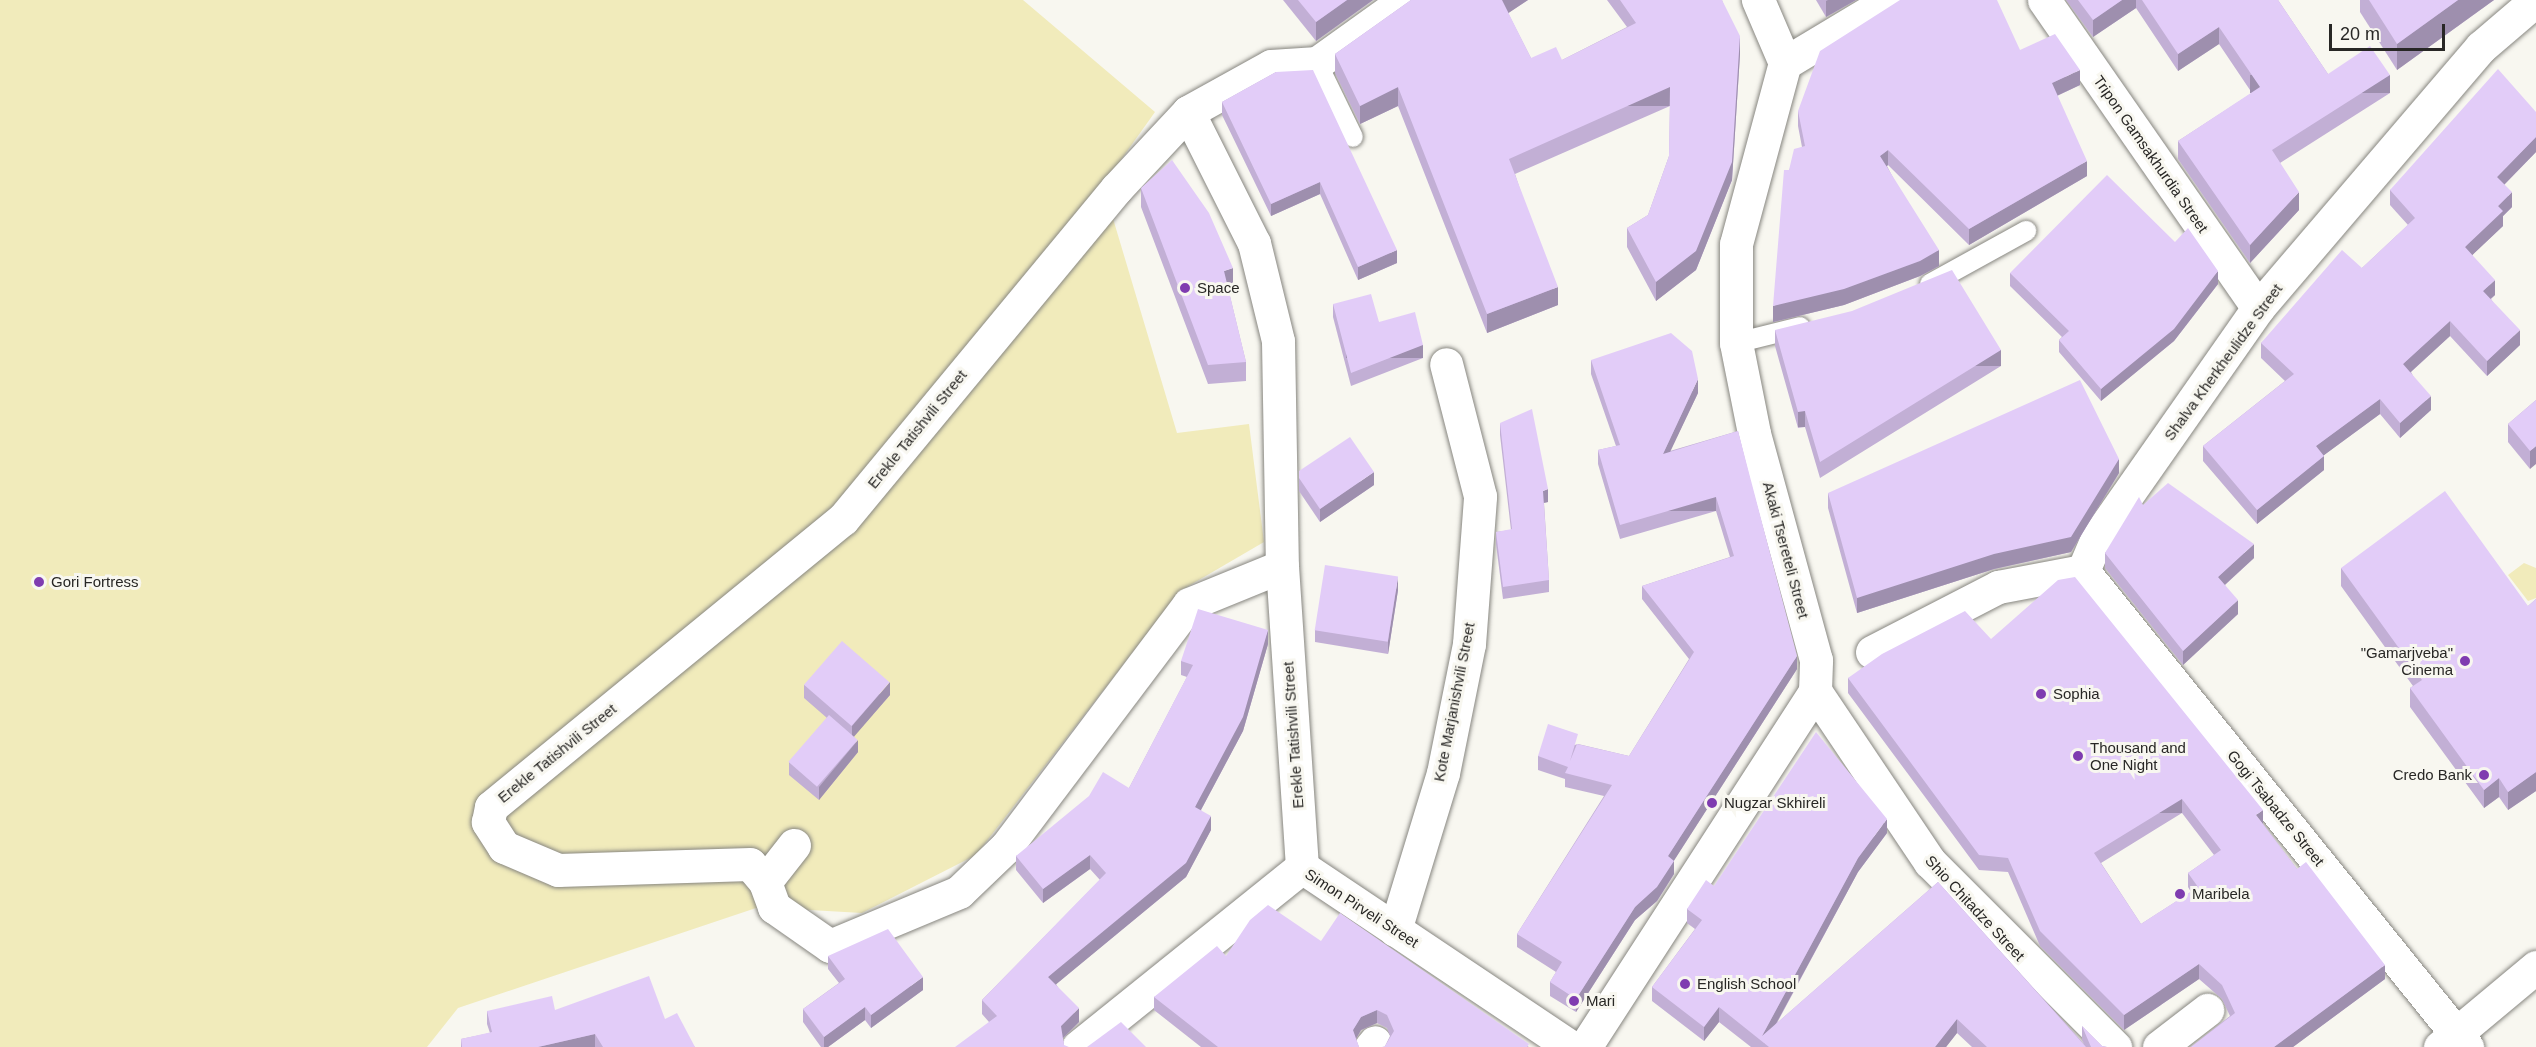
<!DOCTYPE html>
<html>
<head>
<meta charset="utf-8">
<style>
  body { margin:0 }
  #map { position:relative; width:2536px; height:1047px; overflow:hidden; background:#f8f7f0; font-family:Helvetica,sans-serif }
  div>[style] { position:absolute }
  .green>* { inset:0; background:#f1ebbb }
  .roads { filter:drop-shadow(0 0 2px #878680) drop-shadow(0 0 2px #878680) }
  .lane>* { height:20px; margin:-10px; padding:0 10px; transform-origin:10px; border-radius:10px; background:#fff }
  .street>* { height:33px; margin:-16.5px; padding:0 16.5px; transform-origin:16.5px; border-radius:16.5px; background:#fff }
  .secondary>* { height:33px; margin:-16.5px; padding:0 16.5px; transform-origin:16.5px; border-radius:16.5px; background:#fff }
  .wall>* { inset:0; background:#c2afd5 }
  .shaded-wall>* { inset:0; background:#9e8fae; transform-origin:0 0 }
  .building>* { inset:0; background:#e2ccf8; transform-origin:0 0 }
  .dots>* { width:16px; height:16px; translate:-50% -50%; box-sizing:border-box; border:3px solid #f8f7f0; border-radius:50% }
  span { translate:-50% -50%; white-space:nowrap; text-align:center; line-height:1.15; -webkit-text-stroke:6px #f8f7f0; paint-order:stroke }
  .street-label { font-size:15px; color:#282725 }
  .poi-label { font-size:15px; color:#282725 }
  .left { translate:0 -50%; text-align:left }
  .right { translate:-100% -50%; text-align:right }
  .scale { position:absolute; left:2329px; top:24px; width:116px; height:27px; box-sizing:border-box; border:3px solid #282725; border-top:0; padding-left:8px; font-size:18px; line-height:21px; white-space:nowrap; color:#282725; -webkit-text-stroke:4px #f8f7f0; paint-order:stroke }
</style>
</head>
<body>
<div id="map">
  <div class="green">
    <i style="clip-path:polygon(0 0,1023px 0,1155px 112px,1103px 185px,1177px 433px,1249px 424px,1264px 542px,1180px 591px,976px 855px,862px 913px,759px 907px,458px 1008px,427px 1047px,0 1047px)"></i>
    <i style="clip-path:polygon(2524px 563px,2536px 568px,2536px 598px,2528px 601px,2508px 575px)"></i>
  </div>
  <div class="roads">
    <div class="lane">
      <i style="left:1317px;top:63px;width:82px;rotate:64.1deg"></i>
      <i style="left:1930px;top:284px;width:110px;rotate:-28.9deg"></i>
      <i style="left:1736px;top:343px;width:66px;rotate:-14deg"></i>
    </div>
    <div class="street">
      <i style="left:2044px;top:0;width:375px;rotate:55.2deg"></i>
      <i style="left:1785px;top:63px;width:122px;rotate:-31deg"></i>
      <i style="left:1188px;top:112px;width:147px;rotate:63.3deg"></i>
      <i style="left:1254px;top:243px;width:101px;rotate:76.2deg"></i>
      <i style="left:1278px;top:341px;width:225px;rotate:89deg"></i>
      <i style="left:1282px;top:566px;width:302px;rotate:86.2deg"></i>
      <i style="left:2083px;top:571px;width:612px;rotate:51.11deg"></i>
      <i style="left:1872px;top:652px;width:142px;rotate:-27.3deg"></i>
      <i style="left:1998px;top:587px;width:86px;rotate:-10.7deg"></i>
      <i style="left:2083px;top:571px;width:36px;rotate:-67deg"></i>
      <i style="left:2097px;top:538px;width:281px;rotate:-55deg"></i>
      <i style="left:2258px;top:308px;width:343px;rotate:-49.5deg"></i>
      <i style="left:2481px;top:47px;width:72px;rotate:-40.5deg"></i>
      <i style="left:1815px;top:691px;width:206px;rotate:56.1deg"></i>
      <i style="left:1930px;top:862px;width:262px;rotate:45deg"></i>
      <i style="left:794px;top:845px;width:47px;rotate:128.1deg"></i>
      <i style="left:765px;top:882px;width:23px;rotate:-130deg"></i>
      <i style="left:750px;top:864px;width:192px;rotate:178.2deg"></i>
      <i style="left:558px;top:870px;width:59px;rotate:-156.9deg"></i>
      <i style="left:504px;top:847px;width:30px;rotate:-123deg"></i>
      <i style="left:488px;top:822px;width:15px;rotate:-79deg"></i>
      <i style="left:491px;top:807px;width:455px;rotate:-39.3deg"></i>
      <i style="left:843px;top:519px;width:428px;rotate:-50.4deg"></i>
      <i style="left:1116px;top:189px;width:105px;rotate:-46.9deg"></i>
      <i style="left:1188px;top:112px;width:95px;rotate:-29deg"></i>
      <i style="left:1271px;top:66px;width:46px;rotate:-3.7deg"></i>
      <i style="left:1317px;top:63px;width:108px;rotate:-35.6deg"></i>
      <i style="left:1302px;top:867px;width:324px;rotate:33.8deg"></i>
      <i style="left:765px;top:882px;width:27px;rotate:70deg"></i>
      <i style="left:774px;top:907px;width:68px;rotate:34.9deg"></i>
      <i style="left:830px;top:946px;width:140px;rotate:-22.7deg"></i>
      <i style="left:959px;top:892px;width:65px;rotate:-43.8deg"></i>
      <i style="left:1006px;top:847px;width:304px;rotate:-53deg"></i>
      <i style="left:1189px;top:604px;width:100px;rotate:-22.2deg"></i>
      <i style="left:1395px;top:930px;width:164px;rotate:-73deg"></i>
      <i style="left:1443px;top:773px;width:132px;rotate:-78.6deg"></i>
      <i style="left:1469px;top:644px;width:148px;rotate:-85.7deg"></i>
      <i style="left:1480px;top:496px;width:136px;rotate:-104.4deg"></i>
      <i style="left:1078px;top:1047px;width:287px;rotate:-38.8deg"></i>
      <i style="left:1371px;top:1047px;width:6px;rotate:-51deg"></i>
      <i style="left:1585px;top:1047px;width:424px;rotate:-57.1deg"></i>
      <i style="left:1815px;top:691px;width:31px;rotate:-88deg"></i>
      <i style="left:1816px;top:660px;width:235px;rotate:-105.3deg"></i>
      <i style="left:1754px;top:433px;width:92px;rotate:-101.3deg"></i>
      <i style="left:1736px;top:343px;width:99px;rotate:-90deg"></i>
      <i style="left:1736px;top:244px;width:188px;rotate:-74.9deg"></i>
      <i style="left:1785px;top:63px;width:69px;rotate:-113.2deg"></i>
      <i style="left:2159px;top:1047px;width:61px;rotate:-37.6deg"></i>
    </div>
    <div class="secondary">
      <i style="left:2440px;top:1047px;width:125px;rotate:-39.8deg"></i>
    </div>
  </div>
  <div class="wall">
    <i style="clip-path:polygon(1283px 0,1373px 0,1316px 41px)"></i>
    <i style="clip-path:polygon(1411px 0,1528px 0,1508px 13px,1531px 58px,1562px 60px,1627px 27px,1607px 0,1722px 0,1740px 54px,1732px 180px,1696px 270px,1656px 301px,1627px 247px,1627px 228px,1648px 215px,1669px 156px,1670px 106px,1515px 174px,1558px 305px,1487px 333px,1398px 106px,1360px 124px,1335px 73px,1335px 54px)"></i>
    <i style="clip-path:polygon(1816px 0,1856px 0,1826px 17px)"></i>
    <i style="clip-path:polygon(2066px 0,2278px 0,2328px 74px,2390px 93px,2280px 163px,2299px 210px,2250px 263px,2178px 159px,2178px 141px,2252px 93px,2219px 44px,2178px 71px,2136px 8px,2093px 37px)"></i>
    <i style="clip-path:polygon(2360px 0,2494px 0,2397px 70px,2360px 12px)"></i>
    <i style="clip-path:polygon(2020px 50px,2080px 85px,2057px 96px,2087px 176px,1969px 245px,1888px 165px,1887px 166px,1939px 266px,1920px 276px,1844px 305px,1773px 322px,1789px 170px,1802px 147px,1798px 126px,1798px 111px)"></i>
    <i style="clip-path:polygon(1276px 72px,1397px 263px,1358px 280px,1320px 194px,1271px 216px,1222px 115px,1222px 102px)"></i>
    <i style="clip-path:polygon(2536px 112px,2536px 152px,2504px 185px,2512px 207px,2503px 216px,2503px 226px,2472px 255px,2495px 295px,2491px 299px,2520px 345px,2487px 376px,2450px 336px,2411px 372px,2431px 410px,2400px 438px,2380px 414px,2324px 455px,2324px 470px,2257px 524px,2203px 461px,2203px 446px,2285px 381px,2261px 358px,2261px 343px,2362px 268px,2408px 225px,2390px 205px,2390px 190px)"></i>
    <i style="clip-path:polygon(1141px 188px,1233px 287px,1228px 288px,1246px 362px,1246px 381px,1208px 384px,1141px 207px)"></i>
    <i style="clip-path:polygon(2010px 273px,2218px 284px,2174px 341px,2101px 401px,2059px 352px,2059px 340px,2062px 337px,2010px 286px)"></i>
    <i style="clip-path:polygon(1333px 304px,1379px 322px,1423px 358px,1351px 386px,1333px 317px)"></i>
    <i style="clip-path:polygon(1775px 330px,2001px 366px,1820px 478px,1805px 427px,1798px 428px,1775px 346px)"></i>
    <i style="clip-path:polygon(1591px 360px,1698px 393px,1670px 451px,1738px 431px,1797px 669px,1674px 860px,1674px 874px,1657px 901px,1635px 920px,1576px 1012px,1550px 996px,1550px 982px,1556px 972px,1517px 947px,1517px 934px,1604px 796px,1565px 787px,1565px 779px,1538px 770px,1538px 756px,1578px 744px,1629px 756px,1689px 659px,1642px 599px,1642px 586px,1730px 557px,1716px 511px,1620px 539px,1598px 464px,1598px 450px,1616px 446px,1591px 374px)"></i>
    <i style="clip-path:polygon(2536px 400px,2530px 469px,2508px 442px,2508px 424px)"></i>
    <i style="clip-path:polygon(1500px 423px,1548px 502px,1544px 503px,1549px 580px,1549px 592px,1503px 599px,1496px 544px,1496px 532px,1511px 530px,1500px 435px)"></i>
    <i style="clip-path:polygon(1299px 471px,1374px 485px,1320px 522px,1299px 491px)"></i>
    <i style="clip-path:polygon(2119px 473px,2071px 552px,1994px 569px,1857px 613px,1828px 508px,1828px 493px)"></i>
    <i style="clip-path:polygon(2143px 505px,2254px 558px,2225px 585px,2238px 614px,2183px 665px,2105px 568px,2105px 553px)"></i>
    <i style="clip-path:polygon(2341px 568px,2528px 606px,2536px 599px,2536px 791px,2508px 810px,2499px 797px,2484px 808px,2410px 707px,2410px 688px,2413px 686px,2341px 586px)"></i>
    <i style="clip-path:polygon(1398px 590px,1388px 654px,1315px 642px,1315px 630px)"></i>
    <i style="clip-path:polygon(evenodd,1991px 639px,2263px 824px,2297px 869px,2385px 979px,2293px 1047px,2191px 1047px,2230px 1016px,2222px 999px,2199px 979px,2124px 1030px,2040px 946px,2008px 872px,1979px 870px,1848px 693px,1848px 678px,1991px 639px,2182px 813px,2214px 855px,2188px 873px,2188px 887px,2191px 892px,2141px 924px,2101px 863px,2182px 813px)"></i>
    <i style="clip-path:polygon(1268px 644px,1243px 731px,1201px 810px,1211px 830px,1186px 877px,1056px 984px,1079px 1022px,1063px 1038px,1064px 1045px,989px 1022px,982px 1014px,982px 1000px,1100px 880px,1090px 869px,1043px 903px,1016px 870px,1016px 856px,1129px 788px,1187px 677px,1181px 675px,1181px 661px)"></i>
    <i style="clip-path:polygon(804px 685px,890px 695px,854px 736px,858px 752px,819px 800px,789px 775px,789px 762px,827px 718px,804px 698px)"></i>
    <i style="clip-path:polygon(1887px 833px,1858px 872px,1777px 1023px,1938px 882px,2084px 1044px,2082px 1040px,2082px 1026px,2102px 1046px,2107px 1047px,1972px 1047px,1957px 1033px,1946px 1047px,1751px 1047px,1719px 1022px,1704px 1041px,1652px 1001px,1652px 987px,1695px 929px,1687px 923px,1687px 909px,1714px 886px)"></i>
    <i style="clip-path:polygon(1321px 941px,1529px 1047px,1385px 1046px,1390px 1036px,1387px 1028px,1377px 1023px,1361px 1030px,1356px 1039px,1359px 1047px,1201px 1047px,1154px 1010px,1154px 997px,1226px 956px)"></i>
    <i style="clip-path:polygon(828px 956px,923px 990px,871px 1028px,865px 1020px,828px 1047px,821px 1047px,803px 1022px,803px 1009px,839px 983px,828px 969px)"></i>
    <i style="clip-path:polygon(555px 1010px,665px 1019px,695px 1047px,461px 1047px,461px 1039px,490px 1033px,487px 1024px,487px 1011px)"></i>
  </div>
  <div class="shaded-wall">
    <i style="clip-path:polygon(1347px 0,1373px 0,1316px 41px,1316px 22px)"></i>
    <i style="clip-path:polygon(1501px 0,1528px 0,1501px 18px)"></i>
    <i style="clip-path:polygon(1828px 0,1856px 0,1826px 17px,1826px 1px)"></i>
    <i style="clip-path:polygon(2122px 0,2136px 0,2136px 8px,2093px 37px,2093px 20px)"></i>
    <i style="clip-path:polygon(2458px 0,2494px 0,2397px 70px,2397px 44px)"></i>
    <i style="clip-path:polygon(2219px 27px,2219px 44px,2178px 71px,2178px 54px)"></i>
    <i style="clip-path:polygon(1740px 36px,1740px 54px,1732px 180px,1696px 270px,1656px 301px,1656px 282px)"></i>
    <i style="clip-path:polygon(2080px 70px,2080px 85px,2052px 98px,2052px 83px)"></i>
    <i style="left:2390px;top:75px;width:18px;height:140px;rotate:90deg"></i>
    <i style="clip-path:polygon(1398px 87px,1398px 106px,1360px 124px,1360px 106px)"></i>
    <i style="left:1670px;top:87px;width:19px;height:176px;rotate:90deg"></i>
    <i style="clip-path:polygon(2536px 137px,2536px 152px,2497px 192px,2497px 177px)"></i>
    <i style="clip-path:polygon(1888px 150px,1888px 165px,1880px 171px,1880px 156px)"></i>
    <i style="clip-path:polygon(2087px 161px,2087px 176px,1969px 245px,1969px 229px)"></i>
    <i style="clip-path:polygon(1320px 182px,1320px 194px,1271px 216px,1271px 204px)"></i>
    <i style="clip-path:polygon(2299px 192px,2299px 210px,2250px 263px,2250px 245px)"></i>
    <i style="clip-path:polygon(2512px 192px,2512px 207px,2503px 216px,2503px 226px,2465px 262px,2465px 247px,2498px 206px)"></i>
    <i style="clip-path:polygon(1397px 250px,1397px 263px,1358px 280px,1358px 267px)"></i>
    <i style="clip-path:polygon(1939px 250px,1939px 266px,1920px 276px,1844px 305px,1773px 322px,1773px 306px)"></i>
    <i style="clip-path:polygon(1233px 268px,1233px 287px,1224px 289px,1224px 271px)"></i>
    <i style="clip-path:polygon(2218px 271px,2218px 284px,2174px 341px,2101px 401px,2101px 389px)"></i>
    <i style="clip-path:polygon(2495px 280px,2495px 295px,2483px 305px,2483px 291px)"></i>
    <i style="clip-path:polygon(1558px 287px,1558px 305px,1487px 333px,1487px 314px)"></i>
    <i style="clip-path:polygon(2450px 321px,2450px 336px,2403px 379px,2403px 364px)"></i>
    <i style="clip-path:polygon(2520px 330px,2520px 345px,2487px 376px,2487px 361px)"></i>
    <i style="left:1423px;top:345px;width:13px;height:77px;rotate:90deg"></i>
    <i style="left:2001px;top:350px;width:16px;height:213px;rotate:90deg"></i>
    <i style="clip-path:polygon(1698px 379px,1698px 393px,1663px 467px,1663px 454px)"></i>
    <i style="clip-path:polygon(2431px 396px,2431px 410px,2400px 438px,2400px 423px)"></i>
    <i style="clip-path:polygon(2380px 399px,2380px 414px,2316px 461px,2316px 446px)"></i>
    <i style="left:1805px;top:411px;width:16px;height:7px;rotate:90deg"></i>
    <i style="clip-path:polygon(2536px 446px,2536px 464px,2530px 469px,2530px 451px)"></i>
    <i style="clip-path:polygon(2324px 456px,2324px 470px,2257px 524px,2257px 510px)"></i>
    <i style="clip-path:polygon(2119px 459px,2119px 473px,2071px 552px,1994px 569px,1857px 613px,1857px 598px)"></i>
    <i style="clip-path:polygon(1374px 472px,1374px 485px,1320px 522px,1320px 509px)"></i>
    <i style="clip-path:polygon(1548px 489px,1548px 502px,1543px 503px,1543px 491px)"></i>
    <i style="left:1716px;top:497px;width:14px;height:100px;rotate:90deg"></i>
    <i style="clip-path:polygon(2254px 544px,2254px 558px,2218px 591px,2218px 577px)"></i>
    <i style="clip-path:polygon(1398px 577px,1398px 590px,1388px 654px,1388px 641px)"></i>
    <i style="clip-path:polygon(2238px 600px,2238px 614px,2183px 665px,2183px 651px)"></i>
    <i style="clip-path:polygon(1268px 630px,1268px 644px,1243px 731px,1195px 821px,1195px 807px)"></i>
    <i style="clip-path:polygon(1797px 656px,1797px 669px,1668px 870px,1668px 856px)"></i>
    <i style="clip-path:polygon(890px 682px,890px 695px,852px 739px,852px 726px)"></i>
    <i style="clip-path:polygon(858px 740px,858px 752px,819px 800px,819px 787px)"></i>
    <i style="clip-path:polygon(2536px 772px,2536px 791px,2508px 810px,2508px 792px)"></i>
    <i style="clip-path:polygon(2499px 778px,2499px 797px,2484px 808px,2484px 790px)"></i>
    <i style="left:2182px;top:799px;width:14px;height:103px;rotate:90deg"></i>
    <i style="clip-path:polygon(2263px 810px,2263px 824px,2256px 815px)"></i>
    <i style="clip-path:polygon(1211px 816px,1211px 830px,1186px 877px,1048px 991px,1048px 977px)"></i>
    <i style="clip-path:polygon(1887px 819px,1887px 833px,1858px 872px,1765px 1044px,1762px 1036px,1858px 858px)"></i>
    <i style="clip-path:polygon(1090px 855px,1090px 869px,1043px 903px,1043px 889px)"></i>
    <i style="clip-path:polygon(1674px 861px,1674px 874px,1657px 901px,1635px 920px,1576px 1012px,1576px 999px,1635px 907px)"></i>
    <i style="clip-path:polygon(2199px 964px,2199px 979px,2124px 1030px,2124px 1015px)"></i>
    <i style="clip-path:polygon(2385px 965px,2385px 979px,2293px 1047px,2274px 1047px)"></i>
    <i style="clip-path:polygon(923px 977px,923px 990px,871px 1028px,871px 1015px)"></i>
    <i style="clip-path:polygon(865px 1007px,865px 1020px,828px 1047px,824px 1047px,824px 1037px)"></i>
    <i style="clip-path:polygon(1719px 1007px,1719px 1022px,1704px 1041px,1704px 1027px)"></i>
    <i style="clip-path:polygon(1079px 1008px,1079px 1022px,1061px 1040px,1061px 1026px)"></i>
    <i style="clip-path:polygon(1377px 1010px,1377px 1023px,1361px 1030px,1353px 1044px,1353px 1030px,1361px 1017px)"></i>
    <i style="clip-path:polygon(1957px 1019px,1957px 1033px,1946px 1047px,1935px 1047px)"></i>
    <i style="clip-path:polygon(595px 1034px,595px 1047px,538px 1047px)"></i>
  </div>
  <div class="building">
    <i style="clip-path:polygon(1298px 0,1347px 0,1316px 22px)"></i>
    <i style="clip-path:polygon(1411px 0,1502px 0,1531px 58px,1556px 47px,1562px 60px,1636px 23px,1620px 0,1722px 0,1740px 36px,1732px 162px,1696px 251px,1656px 282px,1627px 228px,1648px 215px,1669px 156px,1670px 87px,1509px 159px,1558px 287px,1487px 314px,1398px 87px,1360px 106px,1335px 54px)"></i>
    <i style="clip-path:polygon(1900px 0,1997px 0,2020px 50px,2055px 34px,2080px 70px,2052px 83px,2087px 161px,1969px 229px,1888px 150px,1880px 156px,1939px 250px,1920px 261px,1844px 289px,1773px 306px,1784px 170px,1789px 170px,1794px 149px,1805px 146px,1798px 111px,1820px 51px)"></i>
    <i style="clip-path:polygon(2078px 0,2122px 0,2093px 20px)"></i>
    <i style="clip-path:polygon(2142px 0,2278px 0,2328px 74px,2370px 46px,2390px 75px,2272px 150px,2299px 192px,2250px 245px,2178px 141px,2260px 87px,2219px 27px,2178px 54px)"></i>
    <i style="clip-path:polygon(2369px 0,2458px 0,2397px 44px)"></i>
    <i style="clip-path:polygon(2498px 69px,2536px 112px,2536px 137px,2497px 177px,2512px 192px,2498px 206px,2503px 211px,2465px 247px,2495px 280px,2483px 291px,2520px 330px,2487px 361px,2450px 321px,2403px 364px,2431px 396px,2400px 423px,2380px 399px,2316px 446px,2324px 456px,2257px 510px,2203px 446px,2294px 374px,2261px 343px,2342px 250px,2362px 268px,2415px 218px,2390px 190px)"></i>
    <i style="clip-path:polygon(1313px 70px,1397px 250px,1358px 267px,1320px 182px,1271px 204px,1222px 102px,1276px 72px)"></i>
    <i style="clip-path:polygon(1172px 160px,1209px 213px,1233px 268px,1224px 271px,1246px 362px,1208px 365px,1141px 188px)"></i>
    <i style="clip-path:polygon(2107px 175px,2175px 242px,2188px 228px,2218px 271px,2174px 329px,2101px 389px,2059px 340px,2069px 331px,2010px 273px)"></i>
    <i style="clip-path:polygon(1952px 270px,2001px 350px,1820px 462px,1805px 411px,1798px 412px,1775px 330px,1852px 311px)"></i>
    <i style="clip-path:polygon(1371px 294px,1379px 322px,1415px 312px,1423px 345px,1351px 373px,1333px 304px)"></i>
    <i style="clip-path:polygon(1671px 333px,1692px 351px,1698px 379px,1663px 454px,1738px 431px,1797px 656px,1668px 856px,1674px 861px,1657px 887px,1635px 907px,1576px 999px,1550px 982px,1562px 962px,1517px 934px,1612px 785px,1565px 773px,1568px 767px,1538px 756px,1548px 724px,1578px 734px,1570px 761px,1577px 744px,1629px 756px,1694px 652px,1642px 586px,1734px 556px,1716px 497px,1620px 525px,1598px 450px,1620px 445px,1591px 360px)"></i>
    <i style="clip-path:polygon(2080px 380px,2119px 459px,2071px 537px,1994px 554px,1857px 598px,1828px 493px)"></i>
    <i style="clip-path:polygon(2536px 400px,2536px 446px,2530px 451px,2508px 424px)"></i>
    <i style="clip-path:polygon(1532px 409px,1548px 489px,1543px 491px,1549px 580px,1503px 587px,1496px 532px,1512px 529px,1500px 423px)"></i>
    <i style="clip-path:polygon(1350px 437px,1374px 472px,1320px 509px,1299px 478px,1299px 471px)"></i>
    <i style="clip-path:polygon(2168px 483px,2254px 544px,2218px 577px,2238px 600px,2183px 651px,2105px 553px,2139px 497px,2143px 505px)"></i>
    <i style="clip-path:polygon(2445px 491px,2528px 606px,2536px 599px,2536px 772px,2508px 792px,2499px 778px,2484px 790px,2410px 688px,2422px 680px,2341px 568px)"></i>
    <i style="left:1325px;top:565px;width:74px;height:66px;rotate:9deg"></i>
    <i style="clip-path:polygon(evenodd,2075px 577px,2263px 810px,2256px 815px,2297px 869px,2306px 862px,2385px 965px,2274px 1047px,2191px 1047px,2235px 1013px,2222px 985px,2199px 964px,2124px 1015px,2040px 931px,2008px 858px,1979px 855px,1848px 678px,1882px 654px,1965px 611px,1991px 639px,2058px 580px,2075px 577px,2182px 799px,2221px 850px,2188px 873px,2198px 887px,2141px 924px,2094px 853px,2182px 799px)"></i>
    <i style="clip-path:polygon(1198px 609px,1268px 630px,1243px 717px,1195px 807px,1211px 816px,1186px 863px,1048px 977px,1079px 1008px,1061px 1026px,1064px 1045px,1069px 1047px,955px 1047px,997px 1016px,982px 1000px,1106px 873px,1090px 855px,1043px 889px,1016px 856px,1089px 796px,1103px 772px,1129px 788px,1193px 665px,1181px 661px)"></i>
    <i style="left:842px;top:641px;width:63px;height:58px;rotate:41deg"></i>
    <i style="left:829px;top:715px;width:38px;height:62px;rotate:41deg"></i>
    <i style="clip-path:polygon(1816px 732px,1887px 819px,1858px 858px,1762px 1036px,1938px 882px,2086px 1047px,1987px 1047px,1957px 1019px,1935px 1047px,1769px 1047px,1719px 1007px,1704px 1027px,1652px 987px,1702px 920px,1687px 909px,1706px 880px,1714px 886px)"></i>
    <i style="clip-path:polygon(1268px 905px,1321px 941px,1340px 913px,1529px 1044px,1527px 1047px,1382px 1047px,1385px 1046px,1394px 1031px,1387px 1015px,1377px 1010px,1361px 1017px,1353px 1030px,1359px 1047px,1218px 1047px,1154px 997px,1217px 946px,1226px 956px,1250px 920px)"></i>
    <i style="clip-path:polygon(888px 929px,923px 977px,871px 1015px,865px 1007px,824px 1037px,803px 1009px,845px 979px,828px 956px)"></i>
    <i style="clip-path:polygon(649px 976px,665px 1019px,677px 1013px,695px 1047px,603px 1047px,595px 1034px,538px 1047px,462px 1047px,461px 1039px,492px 1032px,487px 1011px,552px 996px,555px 1010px)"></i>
    <i style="clip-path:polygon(1121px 1022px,1146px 1047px,1087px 1047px)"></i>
    <i style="clip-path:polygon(2082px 1026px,2102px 1046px,2107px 1047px,2091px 1047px)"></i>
  </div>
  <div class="dots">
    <i style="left:1185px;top:288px;background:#7f3cb0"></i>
    <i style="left:39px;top:582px;background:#7f3cb0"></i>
    <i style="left:2465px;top:661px;background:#7f3cb0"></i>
    <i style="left:2041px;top:694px;background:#7f3cb0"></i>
    <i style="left:2078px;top:756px;background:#7f3cb0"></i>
    <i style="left:2484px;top:775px;background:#7f3cb0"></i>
    <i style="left:1712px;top:803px;background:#7f3cb0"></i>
    <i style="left:2180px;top:894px;background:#7f3cb0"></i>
    <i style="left:1685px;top:984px;background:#7f3cb0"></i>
    <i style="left:1574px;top:1001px;background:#7f3cb0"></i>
  </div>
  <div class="street-label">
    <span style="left:2151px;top:154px;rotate:55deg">Tripon Gamsakhurdia Street</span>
    <span style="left:2223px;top:362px;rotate:-54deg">Shalva Kherkheulidze Street</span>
    <span style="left:917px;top:429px;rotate:-51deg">Erekle Tatishvili Street</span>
    <span style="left:1786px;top:550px;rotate:75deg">Akaki Tsereteli Street</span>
    <span style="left:1454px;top:702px;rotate:-79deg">Kote Marjanishvili Street</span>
    <span style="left:1293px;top:735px;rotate:-94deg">Erekle Tatishvili Street</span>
    <span style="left:557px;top:753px;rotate:-39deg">Erekle Tatishvili Street</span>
    <span style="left:2276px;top:808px;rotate:51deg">Gogi Tsabadze Street</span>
    <span style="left:1362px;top:908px;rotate:33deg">Simon Pirveli Street</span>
    <span style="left:1975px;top:908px;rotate:47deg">Shio Chitadze Street</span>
  </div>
  <div class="poi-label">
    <span class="left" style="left:1197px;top:288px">Space</span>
    <span class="left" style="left:51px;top:582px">Gori Fortress</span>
    <span class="right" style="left:2453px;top:661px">"Gamarjveba"<br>Cinema</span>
    <span class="left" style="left:2053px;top:694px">Sophia</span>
    <span class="left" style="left:2090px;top:756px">Thousand and<br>One Night</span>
    <span class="right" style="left:2472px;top:775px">Credo Bank</span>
    <span class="left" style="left:1724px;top:803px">Nugzar Skhireli</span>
    <span class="left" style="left:2192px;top:894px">Maribela</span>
    <span class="left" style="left:1697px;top:984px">English School</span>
    <span class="left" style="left:1586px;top:1001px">Mari</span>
  </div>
  <div class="scale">20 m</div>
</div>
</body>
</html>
